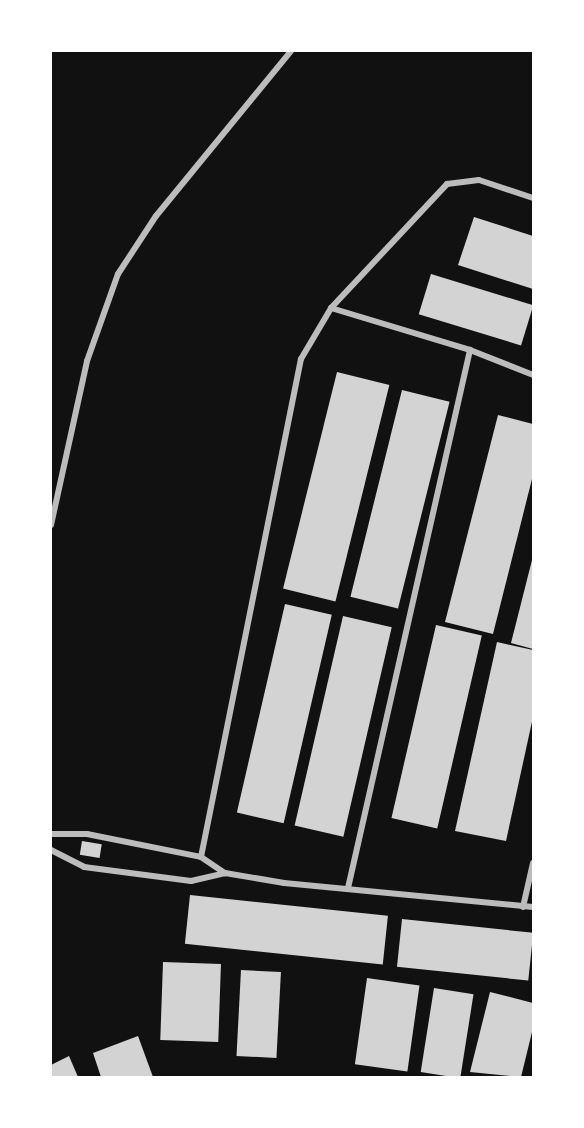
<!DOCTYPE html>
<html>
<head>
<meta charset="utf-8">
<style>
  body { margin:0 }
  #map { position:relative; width:584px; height:1128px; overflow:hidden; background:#111; font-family:"Times New Roman",serif }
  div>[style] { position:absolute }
  .building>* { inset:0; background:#d3d3d3; transform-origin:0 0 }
  .minor>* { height:6px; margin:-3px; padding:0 3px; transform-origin:3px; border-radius:3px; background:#bcbcbc }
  span { translate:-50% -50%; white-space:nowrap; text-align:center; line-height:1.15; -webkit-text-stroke:4.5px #fff; paint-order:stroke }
  .frame { position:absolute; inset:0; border:52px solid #fff; pointer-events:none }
</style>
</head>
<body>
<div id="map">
  <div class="building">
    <i style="clip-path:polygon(474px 217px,533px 236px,533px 289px,458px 265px)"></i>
    <i style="left:431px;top:274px;width:107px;height:42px;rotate:17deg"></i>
    <i style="left:337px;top:372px;width:54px;height:223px;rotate:14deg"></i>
    <i style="left:402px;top:390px;width:49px;height:213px;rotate:14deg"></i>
    <i style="clip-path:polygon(498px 415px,533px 424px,533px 475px,493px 634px,445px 622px)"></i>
    <i style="clip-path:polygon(532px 560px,533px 560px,533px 649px,511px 643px)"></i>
    <i style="left:285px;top:604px;width:48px;height:214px;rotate:13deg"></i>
    <i style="left:343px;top:616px;width:50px;height:215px;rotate:13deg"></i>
    <i style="left:436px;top:625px;width:47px;height:198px;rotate:13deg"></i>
    <i style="clip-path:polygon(497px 642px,533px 650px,533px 717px,506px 841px,455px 831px)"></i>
    <i style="left:82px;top:841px;width:20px;height:14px;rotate:9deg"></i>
    <i style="left:190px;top:895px;width:199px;height:49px;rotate:6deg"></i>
    <i style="left:402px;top:919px;width:132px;height:48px;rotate:6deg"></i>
    <i style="left:163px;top:962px;width:58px;height:78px;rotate:2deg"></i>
    <i style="left:241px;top:970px;width:40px;height:86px;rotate:3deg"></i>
    <i style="left:367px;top:978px;width:53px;height:87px;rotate:8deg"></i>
    <i style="left:434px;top:988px;width:40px;height:85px;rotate:9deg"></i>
    <i style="clip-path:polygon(490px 992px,533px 1003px,533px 1028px,521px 1077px,470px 1072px)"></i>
    <i style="clip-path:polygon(138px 1036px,153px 1077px,101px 1077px,93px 1053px)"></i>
    <i style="clip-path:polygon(69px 1056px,78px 1077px,51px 1077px,51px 1065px)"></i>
  </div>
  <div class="minor">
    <i style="left:331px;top:308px;width:145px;rotate:16.8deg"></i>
    <i style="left:470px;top:350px;width:68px;rotate:21.6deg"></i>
    <i style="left:51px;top:525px;width:168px;rotate:-77.6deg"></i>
    <i style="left:87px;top:361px;width:92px;rotate:-70.4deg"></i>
    <i style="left:118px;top:274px;width:69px;rotate:-56.8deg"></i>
    <i style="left:156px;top:216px;width:213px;rotate:-50.7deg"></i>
    <i style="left:51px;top:834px;width:36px"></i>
    <i style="left:87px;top:834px;width:116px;rotate:11.4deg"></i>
    <i style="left:201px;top:857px;width:29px;rotate:34deg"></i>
    <i style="left:225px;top:873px;width:60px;rotate:9.6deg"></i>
    <i style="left:284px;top:883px;width:250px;rotate:5.5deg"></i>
    <i style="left:51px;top:850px;width:37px;rotate:27deg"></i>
    <i style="left:84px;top:867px;width:108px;rotate:7.5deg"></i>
    <i style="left:191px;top:881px;width:35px;rotate:-13deg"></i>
    <i style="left:201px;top:857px;width:508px;rotate:-78.65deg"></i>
    <i style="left:301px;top:359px;width:59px;rotate:-59.5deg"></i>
    <i style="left:331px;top:308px;width:170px;rotate:-46.9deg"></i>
    <i style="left:447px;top:184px;width:32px;rotate:-7deg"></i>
    <i style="left:479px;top:180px;width:57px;rotate:18.4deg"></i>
    <i style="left:348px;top:888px;width:552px;rotate:-77.22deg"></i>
    <i style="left:523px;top:907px;width:45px;rotate:-77.2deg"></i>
  </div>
  <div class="frame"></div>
</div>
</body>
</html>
